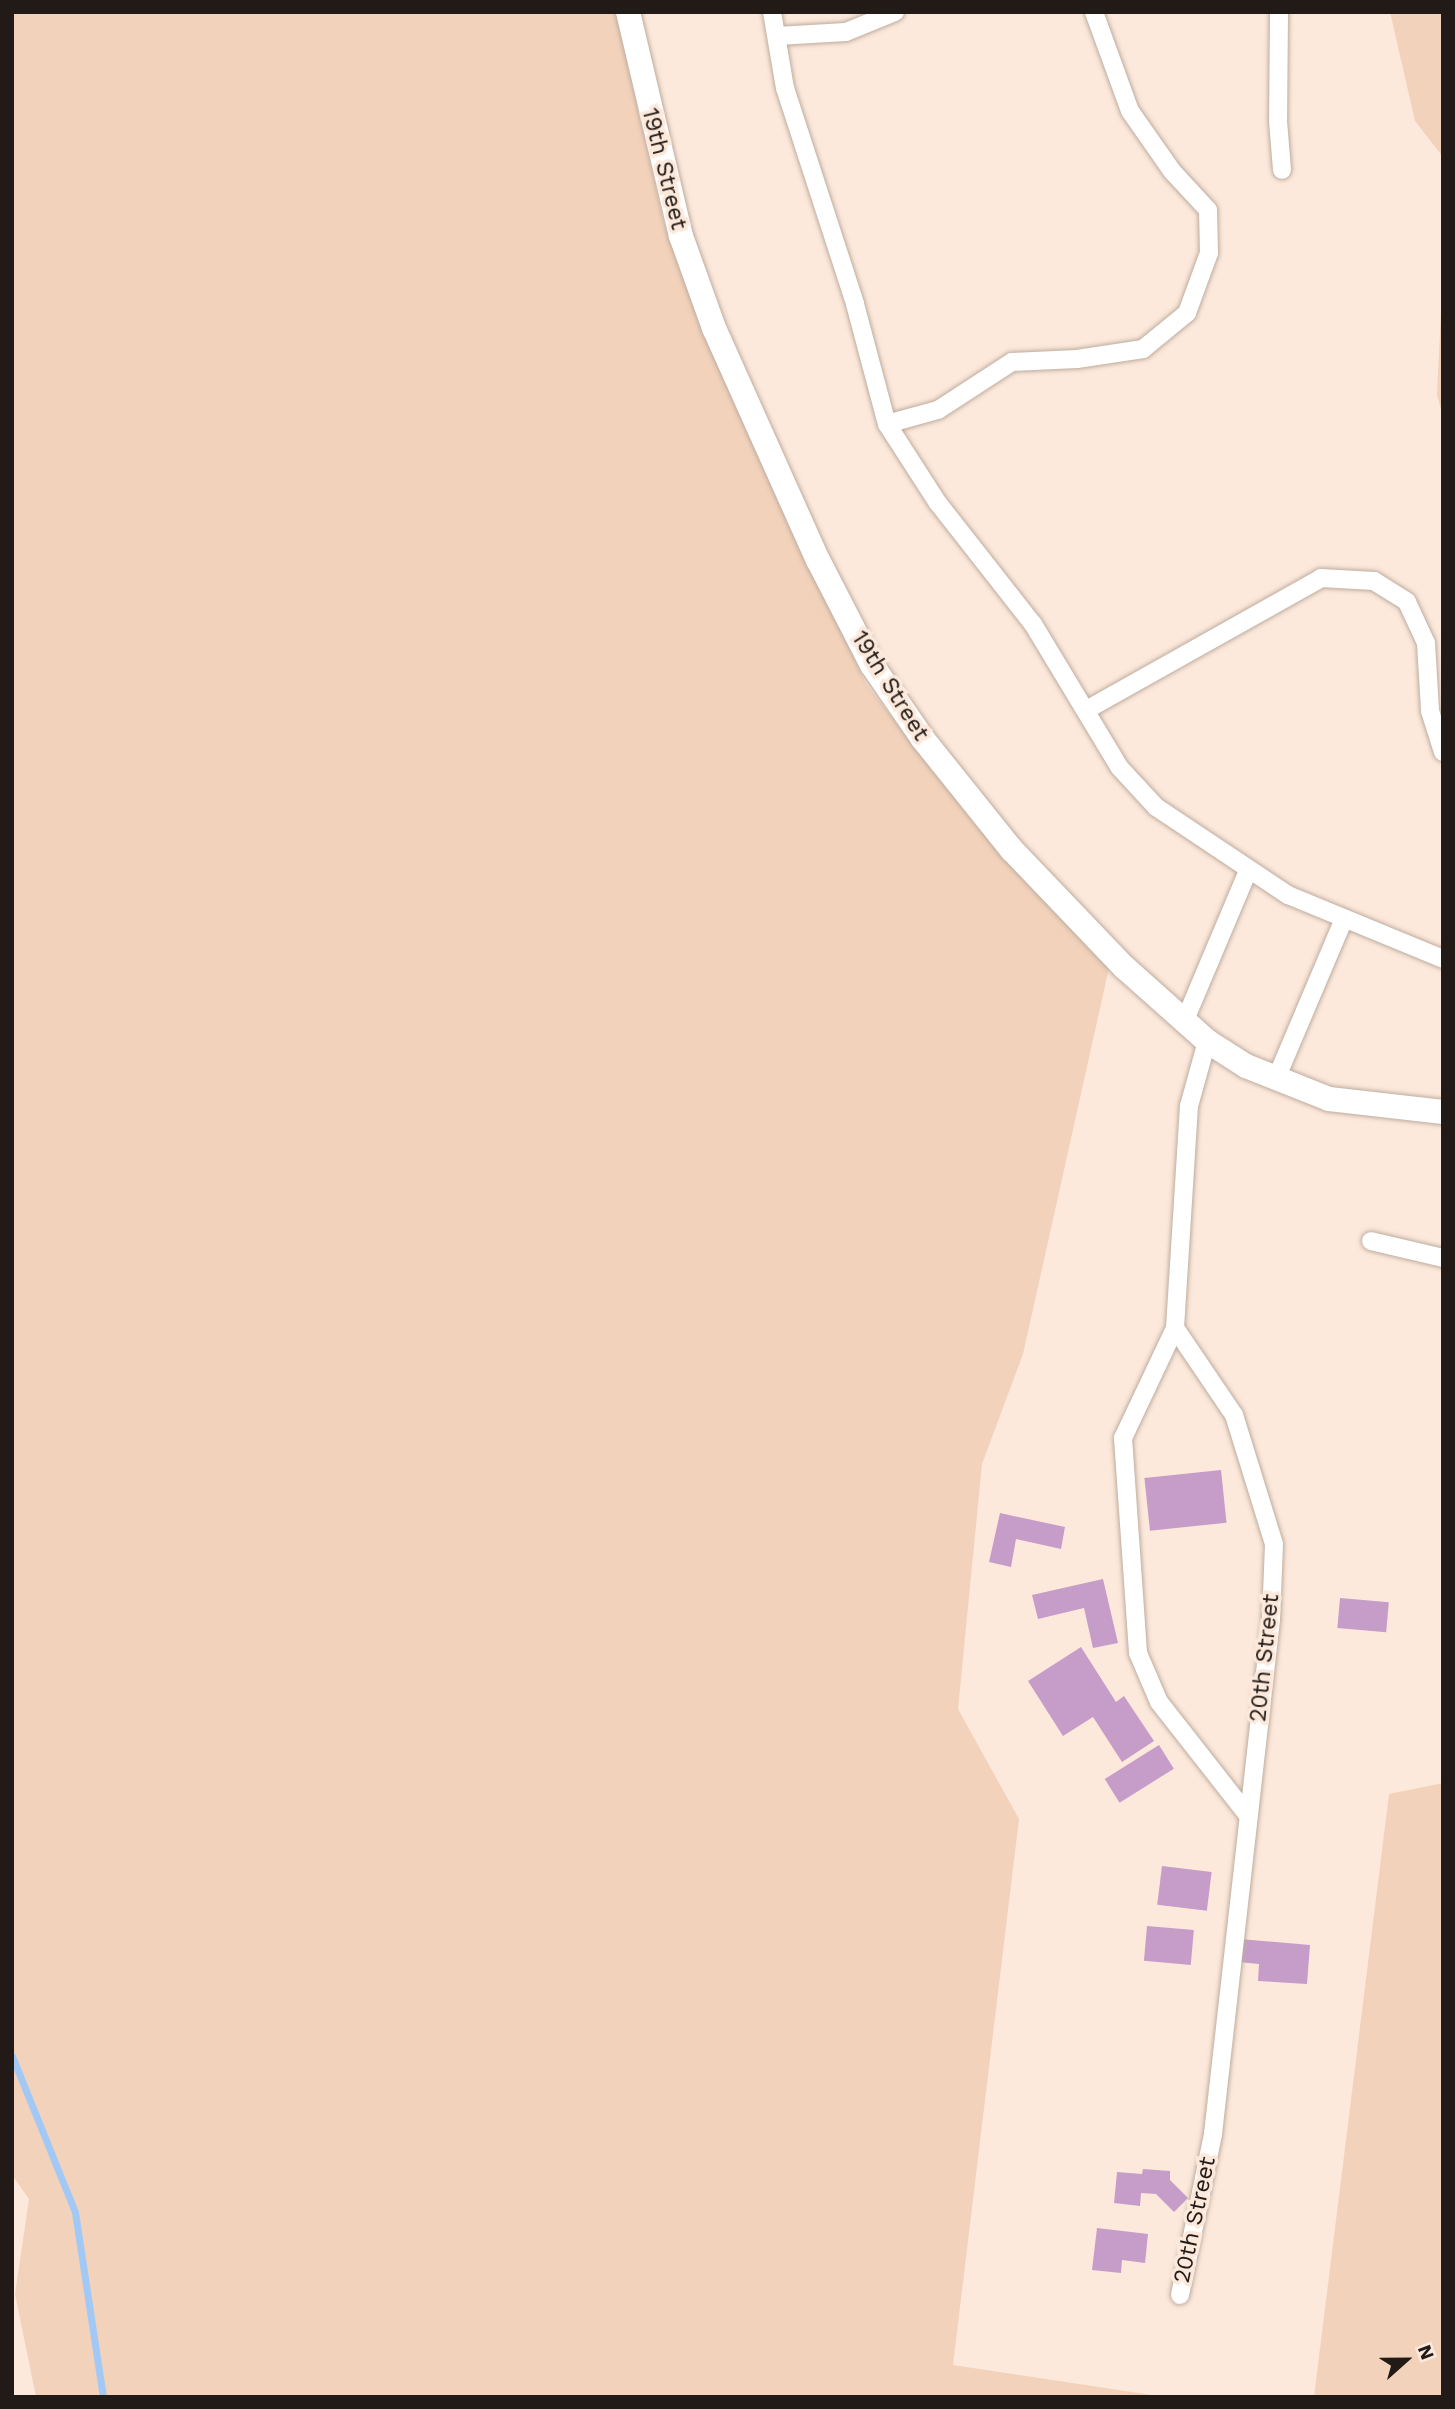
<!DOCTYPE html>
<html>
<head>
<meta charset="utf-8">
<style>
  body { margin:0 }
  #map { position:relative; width:1455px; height:2409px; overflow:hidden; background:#fce9db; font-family:"Work Sans",sans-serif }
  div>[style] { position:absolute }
  .green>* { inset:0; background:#f2d2bb }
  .stream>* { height:7px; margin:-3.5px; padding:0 3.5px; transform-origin:3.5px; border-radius:3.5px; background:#a2c9f5 }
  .building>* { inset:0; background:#c59dc8; transform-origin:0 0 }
  .roads { filter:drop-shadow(0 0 2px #beac9f) drop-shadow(0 0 2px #beac9f) }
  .street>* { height:18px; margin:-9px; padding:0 9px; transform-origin:9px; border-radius:9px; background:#fff }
  .secondary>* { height:24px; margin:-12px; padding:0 12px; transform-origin:12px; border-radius:12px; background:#fff }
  span { translate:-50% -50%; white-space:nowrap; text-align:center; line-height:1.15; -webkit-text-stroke:7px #fce9db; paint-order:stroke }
  .street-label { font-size:23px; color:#211a16 }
  .frame { position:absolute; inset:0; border:14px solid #211a16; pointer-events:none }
  .north { position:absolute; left:1371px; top:2325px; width:70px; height:70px; -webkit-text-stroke:5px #fce9db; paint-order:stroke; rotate:69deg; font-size:19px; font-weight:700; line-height:28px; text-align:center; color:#211a16 }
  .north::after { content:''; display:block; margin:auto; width:24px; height:32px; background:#211a16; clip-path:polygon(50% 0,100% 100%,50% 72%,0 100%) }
</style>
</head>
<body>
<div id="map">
  <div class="green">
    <i style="clip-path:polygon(12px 12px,616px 12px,664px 223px,701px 328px,866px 684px,978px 827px,1109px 968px,1023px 1354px,982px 1464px,958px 1709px,1019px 1819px,953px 2365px,1165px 2397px,36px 2397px,15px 2294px,29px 2199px,12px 2175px)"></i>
    <i style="clip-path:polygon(1390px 12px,1443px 12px,1443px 157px,1415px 121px)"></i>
    <i style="clip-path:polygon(1443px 270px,1443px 416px,1437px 395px)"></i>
    <i style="clip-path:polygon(1443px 1783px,1443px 2397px,1314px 2397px,1389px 1794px)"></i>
  </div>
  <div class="stream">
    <i style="left:12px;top:2056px;width:168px;rotate:68deg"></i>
    <i style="left:75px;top:2212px;width:187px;rotate:81.4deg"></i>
  </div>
  <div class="building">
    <i style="left:1221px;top:1470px;width:53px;height:77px;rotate:84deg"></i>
    <i style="clip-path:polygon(1000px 1513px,1065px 1527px,1061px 1549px,1016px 1539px,1011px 1567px,989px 1562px)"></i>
    <i style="clip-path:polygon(1103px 1579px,1118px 1643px,1093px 1648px,1084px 1608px,1038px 1619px,1032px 1595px)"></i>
    <i style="left:1340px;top:1598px;width:49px;height:30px;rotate:5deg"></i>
    <i style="clip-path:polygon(1081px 1647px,1116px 1702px,1124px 1696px,1154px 1741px,1122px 1762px,1093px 1717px,1063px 1736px,1028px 1681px)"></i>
    <i style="left:1159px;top:1745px;width:28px;height:64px;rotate:58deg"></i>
    <i style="left:1162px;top:1866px;width:50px;height:39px;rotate:7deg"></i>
    <i style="left:1147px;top:1926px;width:47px;height:35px;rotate:5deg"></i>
    <i style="clip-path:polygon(1240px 1939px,1310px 1945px,1307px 1984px,1258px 1981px,1259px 1964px,1238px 1962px)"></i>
    <i style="clip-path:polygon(1143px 2169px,1170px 2171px,1170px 2180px,1188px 2198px,1174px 2212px,1156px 2194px,1141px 2193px,1140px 2206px,1114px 2203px,1117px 2172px,1142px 2174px)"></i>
    <i style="clip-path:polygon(1097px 2228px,1148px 2234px,1145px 2263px,1122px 2260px,1121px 2273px,1092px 2270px)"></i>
  </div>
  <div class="roads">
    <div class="street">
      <i style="left:772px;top:12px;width:77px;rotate:80.3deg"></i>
      <i style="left:785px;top:88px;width:227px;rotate:72deg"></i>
      <i style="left:855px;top:304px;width:124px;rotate:75.1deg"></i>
      <i style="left:887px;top:424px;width:94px;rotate:57.2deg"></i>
      <i style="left:938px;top:503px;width:154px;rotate:51.9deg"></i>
      <i style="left:1033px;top:624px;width:168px;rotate:58.9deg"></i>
      <i style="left:1120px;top:768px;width:53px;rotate:47.3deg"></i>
      <i style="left:1156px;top:807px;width:159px;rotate:33.7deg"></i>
      <i style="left:1288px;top:895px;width:168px;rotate:22.4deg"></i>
      <i style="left:1279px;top:12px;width:109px;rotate:90.5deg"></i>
      <i style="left:1278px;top:121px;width:49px;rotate:85.3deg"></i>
      <i style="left:777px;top:36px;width:69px;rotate:-3.3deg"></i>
      <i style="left:846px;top:32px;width:53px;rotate:-22.2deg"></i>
      <i style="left:887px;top:424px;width:53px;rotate:-15.4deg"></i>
      <i style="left:938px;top:410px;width:88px;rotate:-33deg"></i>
      <i style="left:1012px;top:362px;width:65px;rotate:-2.6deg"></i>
      <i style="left:1077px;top:359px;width:67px;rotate:-8.6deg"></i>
      <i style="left:1143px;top:349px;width:57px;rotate:-39.3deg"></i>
      <i style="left:1187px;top:313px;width:64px;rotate:-69.9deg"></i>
      <i style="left:1209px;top:253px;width:43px;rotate:-91.3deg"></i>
      <i style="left:1208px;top:210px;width:53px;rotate:-132.7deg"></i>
      <i style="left:1172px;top:171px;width:73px;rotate:-125deg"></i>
      <i style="left:1130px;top:111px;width:105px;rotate:-110deg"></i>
      <i style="left:1088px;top:709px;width:267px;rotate:-29.3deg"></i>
      <i style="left:1321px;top:578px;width:53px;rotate:3.2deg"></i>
      <i style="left:1374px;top:581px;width:39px;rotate:32deg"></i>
      <i style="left:1407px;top:602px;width:45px;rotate:65.1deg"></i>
      <i style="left:1426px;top:643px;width:68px;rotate:86.6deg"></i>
      <i style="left:1430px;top:711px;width:43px;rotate:72.4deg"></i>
      <i style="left:1185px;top:1020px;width:162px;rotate:-67.1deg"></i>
      <i style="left:1276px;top:1079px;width:174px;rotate:-67deg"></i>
      <i style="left:1371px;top:1241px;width:74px;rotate:13.3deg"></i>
      <i style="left:1175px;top:1328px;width:122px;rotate:115.3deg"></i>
      <i style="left:1123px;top:1438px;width:216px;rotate:86deg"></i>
      <i style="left:1138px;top:1653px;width:53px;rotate:66.8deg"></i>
      <i style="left:1159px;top:1702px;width:141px;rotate:51.9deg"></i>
      <i style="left:1180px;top:2295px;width:164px;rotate:-78.4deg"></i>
      <i style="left:1213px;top:2134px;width:518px;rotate:-83.57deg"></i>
      <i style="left:1271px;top:1619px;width:75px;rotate:-87.7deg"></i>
      <i style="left:1274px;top:1544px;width:135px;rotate:-107.2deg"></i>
      <i style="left:1234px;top:1415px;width:105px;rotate:-124.1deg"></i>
      <i style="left:1175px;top:1328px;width:222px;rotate:-86.4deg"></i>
      <i style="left:1189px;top:1106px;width:67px;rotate:-74.5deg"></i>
    </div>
    <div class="secondary">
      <i style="left:628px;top:12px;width:230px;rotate:76.7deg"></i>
      <i style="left:681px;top:236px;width:98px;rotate:70.3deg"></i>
      <i style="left:714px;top:328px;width:254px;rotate:65.9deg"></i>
      <i style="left:818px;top:560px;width:118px;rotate:62.8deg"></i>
      <i style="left:872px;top:665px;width:90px;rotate:55.4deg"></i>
      <i style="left:923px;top:739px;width:142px;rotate:51.3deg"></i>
      <i style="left:1012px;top:850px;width:162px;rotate:46.3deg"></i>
      <i style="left:1124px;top:967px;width:111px;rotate:41.7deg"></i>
      <i style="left:1207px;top:1041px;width:46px;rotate:32.7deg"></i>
      <i style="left:1246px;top:1066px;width:89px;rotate:21.7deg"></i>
      <i style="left:1329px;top:1099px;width:115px;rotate:6.5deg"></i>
    </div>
  </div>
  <div class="street-label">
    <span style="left:664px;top:169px;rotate:76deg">19th Street</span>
    <span style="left:890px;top:686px;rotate:58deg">19th Street</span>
    <span style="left:1265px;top:1658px;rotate:-84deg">20th Street</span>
    <span style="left:1195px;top:2220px;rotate:-78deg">20th Street</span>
  </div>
  <div class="frame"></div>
  <div class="north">N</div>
</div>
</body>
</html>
